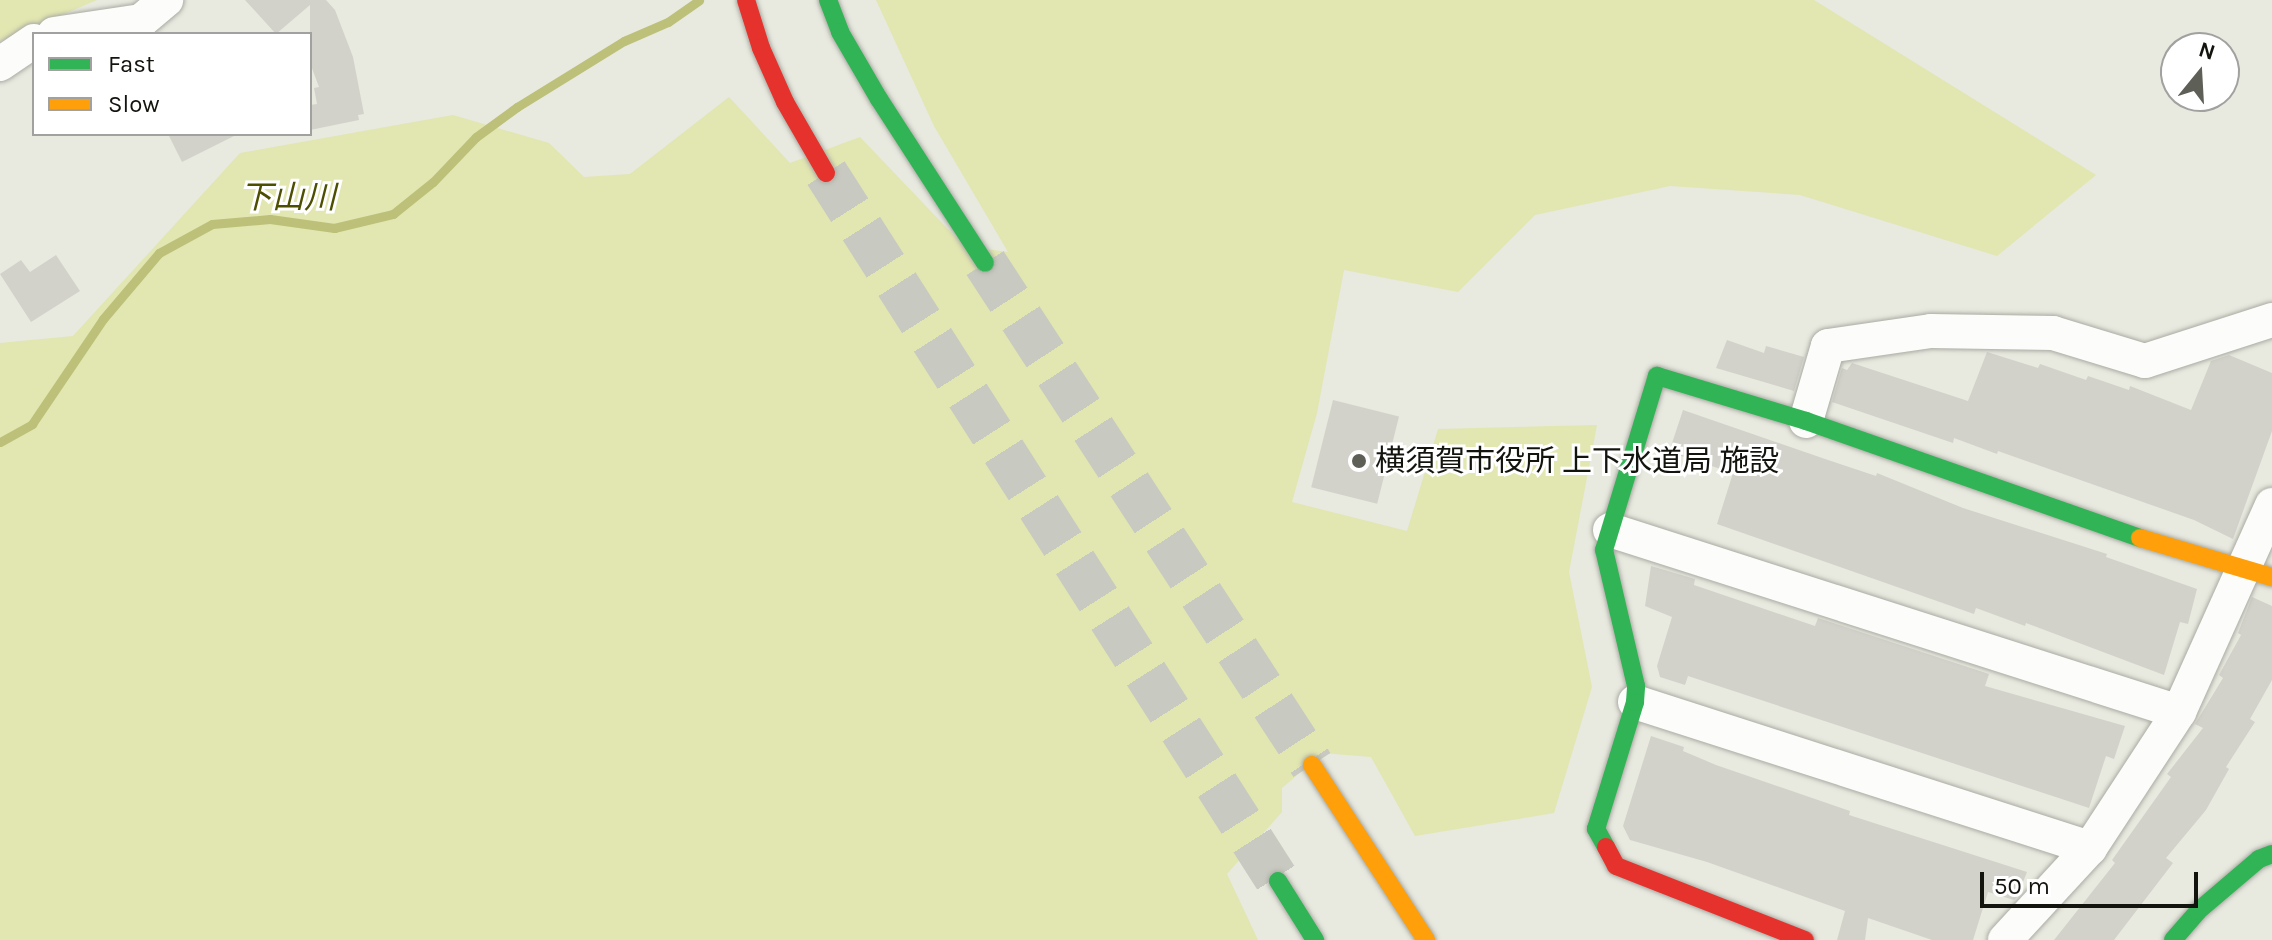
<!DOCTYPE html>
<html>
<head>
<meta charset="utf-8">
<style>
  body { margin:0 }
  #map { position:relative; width:2272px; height:940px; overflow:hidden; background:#e8e9df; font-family:Karla,"Noto Sans JP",sans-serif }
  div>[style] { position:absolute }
  .green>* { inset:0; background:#e2e6b0 }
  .stream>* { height:9px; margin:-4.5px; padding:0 4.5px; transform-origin:4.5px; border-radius:4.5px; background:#bcc078 }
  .building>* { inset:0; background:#d2d2cb; transform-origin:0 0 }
  .secondary-tunnel>* { height:44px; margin-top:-22px; transform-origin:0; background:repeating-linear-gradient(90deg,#c8c9c0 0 44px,transparent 0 66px) }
  .roads { filter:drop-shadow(0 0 2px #aaaba3) drop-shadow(0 0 2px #aaaba3) }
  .street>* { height:34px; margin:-17px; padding:0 17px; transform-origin:17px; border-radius:17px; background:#fcfcfa }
  .fast>* { height:18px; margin:-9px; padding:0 9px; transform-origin:9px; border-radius:9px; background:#30b455 }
  .slow>* { height:18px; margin:-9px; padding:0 9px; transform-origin:9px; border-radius:9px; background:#ff9f0a }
  .jam>* { height:18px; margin:-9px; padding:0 9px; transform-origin:9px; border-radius:9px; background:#e5322d }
  .dots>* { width:22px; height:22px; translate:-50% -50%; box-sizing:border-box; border:4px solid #fff; border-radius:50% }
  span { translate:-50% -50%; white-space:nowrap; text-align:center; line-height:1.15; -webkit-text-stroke:6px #fff; paint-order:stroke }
  .poi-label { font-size:30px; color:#13140e }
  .left { translate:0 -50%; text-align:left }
  .water-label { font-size:32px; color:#4d4f00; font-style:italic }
  .legend { position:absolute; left:32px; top:32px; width:280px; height:104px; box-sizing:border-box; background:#fff; border:2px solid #a1a19f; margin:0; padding:10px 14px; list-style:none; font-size:24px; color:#13140e }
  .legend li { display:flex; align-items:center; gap:16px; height:40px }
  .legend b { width:40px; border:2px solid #a1a19f }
  .north { position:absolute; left:2160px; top:32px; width:80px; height:80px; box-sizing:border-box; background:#fff; border:2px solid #a1a19f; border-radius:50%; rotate:18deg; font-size:22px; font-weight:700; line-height:32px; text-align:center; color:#13140e }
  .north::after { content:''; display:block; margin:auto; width:28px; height:36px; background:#5e5f57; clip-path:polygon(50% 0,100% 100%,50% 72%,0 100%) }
  .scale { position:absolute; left:1980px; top:872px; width:218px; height:36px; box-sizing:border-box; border:4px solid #13140e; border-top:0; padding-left:10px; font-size:24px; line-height:28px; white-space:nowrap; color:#13140e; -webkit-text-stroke:6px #fff; paint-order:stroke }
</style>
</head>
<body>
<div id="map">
  <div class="green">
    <i style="clip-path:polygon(0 0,97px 0,0 41px)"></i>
    <i style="clip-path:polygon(876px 0,1814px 0,2096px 175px,1997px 256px,1800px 195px,1670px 186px,1535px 215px,1458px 292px,1344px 270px,1317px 413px,1292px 502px,1407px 531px,1438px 429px,1597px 425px,1569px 572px,1592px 687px,1554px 813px,1415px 836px,1371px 757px,1323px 753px,1282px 788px,1282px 812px,1227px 874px,1258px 940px,0 940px,0 343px,73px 336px,240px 153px,453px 115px,549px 143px,584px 177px,630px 174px,729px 97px,790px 163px,860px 137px,964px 246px,1008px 252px,934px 126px)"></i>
  </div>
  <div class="stream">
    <i style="left:0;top:442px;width:37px;rotate:-29deg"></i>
    <i style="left:32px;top:424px;width:127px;rotate:-55.9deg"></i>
    <i style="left:103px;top:319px;width:87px;rotate:-49.7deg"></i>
    <i style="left:159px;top:253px;width:60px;rotate:-28.7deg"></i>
    <i style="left:212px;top:224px;width:58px;rotate:-4.9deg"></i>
    <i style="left:270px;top:219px;width:65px;rotate:8deg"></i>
    <i style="left:334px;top:228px;width:61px;rotate:-13.3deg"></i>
    <i style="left:393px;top:214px;width:51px;rotate:-38.7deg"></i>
    <i style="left:433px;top:182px;width:62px;rotate:-46.3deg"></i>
    <i style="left:476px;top:137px;width:51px;rotate:-36.2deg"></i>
    <i style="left:517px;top:107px;width:126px;rotate:-31.7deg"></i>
    <i style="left:624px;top:41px;width:48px;rotate:-23.4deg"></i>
    <i style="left:668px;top:22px;width:38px;rotate:-35deg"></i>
  </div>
  <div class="building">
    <i style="clip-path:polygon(245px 0,326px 0,335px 10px,353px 57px,364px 114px,358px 115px,359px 120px,310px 130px,310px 105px,317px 104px,314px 88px,319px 87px,310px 63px,310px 5px,276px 34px)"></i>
    <i style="clip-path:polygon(168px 134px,238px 134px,182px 162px)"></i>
    <i style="clip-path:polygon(56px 255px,80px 291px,31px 322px,0 274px,21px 260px,30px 272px)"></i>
    <i style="clip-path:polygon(1727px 340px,1764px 353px,1766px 346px,1804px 357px,1794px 391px,1716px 368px)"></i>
    <i style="clip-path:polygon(1987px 352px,2038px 368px,2040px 364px,2086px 380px,2088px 376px,2129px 390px,2130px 386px,2191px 410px,2211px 361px,2229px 355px,2272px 373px,2272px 431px,2233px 539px,2194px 520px,1998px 451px,1997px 454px,1954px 438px,1953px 443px,1832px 402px,1842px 368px,1847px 370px,1852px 363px,1968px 401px)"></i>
    <i style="left:1333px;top:400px;width:68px;height:90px;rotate:14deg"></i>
    <i style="clip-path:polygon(1683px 410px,1828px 460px,1876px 476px,1877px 473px,1963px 508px,2107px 554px,2106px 557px,2197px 589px,2188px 624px,2180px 622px,2164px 675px,2026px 623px,2025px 626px,1976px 608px,1974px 614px,1717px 524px,1733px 473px,1669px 452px)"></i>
    <i style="clip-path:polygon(1651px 566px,1695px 579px,1694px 585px,1815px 626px,1818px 618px,1989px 674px,1985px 686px,2125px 726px,2114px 759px,2106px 756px,2089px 808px,1688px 676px,1685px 685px,1660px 677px,1657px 666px,1672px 617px,1645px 606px)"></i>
    <i style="clip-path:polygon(2252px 597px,2272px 606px,2272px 680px,2250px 719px,2255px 722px,2226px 767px,2229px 769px,2206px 810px,2166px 858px,2173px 863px,2114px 940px,2054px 940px,2115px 863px,2112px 860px,2171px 777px,2167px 774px,2203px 728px,2195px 724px,2223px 678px,2219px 675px,2241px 635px,2238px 633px)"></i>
    <i style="clip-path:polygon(1651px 736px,1684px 747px,1683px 751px,1716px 765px,1850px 811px,1849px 815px,2027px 872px,2017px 897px,2014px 900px,1988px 892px,1973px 940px,1932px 940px,1868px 918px,1865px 940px,1837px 940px,1845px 911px,1707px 862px,1630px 840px,1623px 826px)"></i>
  </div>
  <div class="secondary-tunnel">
    <i style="left:826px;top:173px;width:840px;rotate:57.45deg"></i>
    <i style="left:985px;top:263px;width:599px;rotate:56.92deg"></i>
  </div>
  <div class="roads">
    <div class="street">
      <i style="left:54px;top:34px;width:88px;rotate:-8.5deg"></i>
      <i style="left:141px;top:21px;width:33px;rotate:-40deg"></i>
      <i style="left:0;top:64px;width:41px;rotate:-34.1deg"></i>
      <i style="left:1806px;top:421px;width:78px;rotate:-73.7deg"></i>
      <i style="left:1828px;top:346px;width:104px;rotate:-8.3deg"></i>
      <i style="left:1931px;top:331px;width:122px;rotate:0.9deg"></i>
      <i style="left:2053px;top:333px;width:96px;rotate:16.9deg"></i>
      <i style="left:2145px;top:361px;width:133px;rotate:-17.9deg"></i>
      <i style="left:1610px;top:530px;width:597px;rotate:17.74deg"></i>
      <i style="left:1635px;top:702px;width:478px;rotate:17.8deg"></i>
      <i style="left:2005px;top:940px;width:125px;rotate:-47.3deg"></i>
      <i style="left:2090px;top:848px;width:163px;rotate:-56.8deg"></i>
      <i style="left:2179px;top:712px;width:227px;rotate:-65.8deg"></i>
    </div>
    <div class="fast">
      <i style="left:828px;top:0;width:34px;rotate:69deg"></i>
      <i style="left:840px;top:32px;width:78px;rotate:59.8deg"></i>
      <i style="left:879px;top:99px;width:195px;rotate:57.1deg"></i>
      <i style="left:1606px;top:847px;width:21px;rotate:-119deg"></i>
      <i style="left:1596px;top:829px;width:133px;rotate:-72.9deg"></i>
      <i style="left:1635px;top:702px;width:16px;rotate:-86deg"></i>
      <i style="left:1636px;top:686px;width:140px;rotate:-103.2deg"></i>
      <i style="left:1604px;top:550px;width:182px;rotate:-73.1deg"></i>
      <i style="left:1657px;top:376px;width:156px;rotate:16.8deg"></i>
      <i style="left:1806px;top:421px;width:354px;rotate:19.3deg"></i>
      <i style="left:1278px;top:881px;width:70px;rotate:57.9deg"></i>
      <i style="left:2173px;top:940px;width:38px;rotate:-49deg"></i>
      <i style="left:2198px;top:911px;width:80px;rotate:-40.4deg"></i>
      <i style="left:2259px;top:859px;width:14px;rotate:-21deg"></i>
    </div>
    <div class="slow">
      <i style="left:2140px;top:538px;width:138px;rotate:16.5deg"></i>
      <i style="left:1312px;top:765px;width:209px;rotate:56.9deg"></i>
    </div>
    <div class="jam">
      <i style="left:746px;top:0;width:50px;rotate:72.6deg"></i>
      <i style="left:761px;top:48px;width:59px;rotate:66deg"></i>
      <i style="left:785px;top:102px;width:82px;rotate:60deg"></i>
      <i style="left:1606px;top:847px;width:21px;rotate:62deg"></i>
      <i style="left:1616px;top:866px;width:203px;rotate:21.4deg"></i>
    </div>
  </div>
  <div class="dots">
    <i style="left:1359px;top:461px;background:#5e5f57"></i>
  </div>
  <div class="poi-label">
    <span class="left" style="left:1375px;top:461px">横須賀市役所 上下水道局 施設</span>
  </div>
  <div class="water-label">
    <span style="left:288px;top:198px">下山川</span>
  </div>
  <ul class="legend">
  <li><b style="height:10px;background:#30b455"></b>Fast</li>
  <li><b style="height:10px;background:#ff9f0a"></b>Slow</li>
  </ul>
  <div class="north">N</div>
  <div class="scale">50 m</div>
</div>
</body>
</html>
